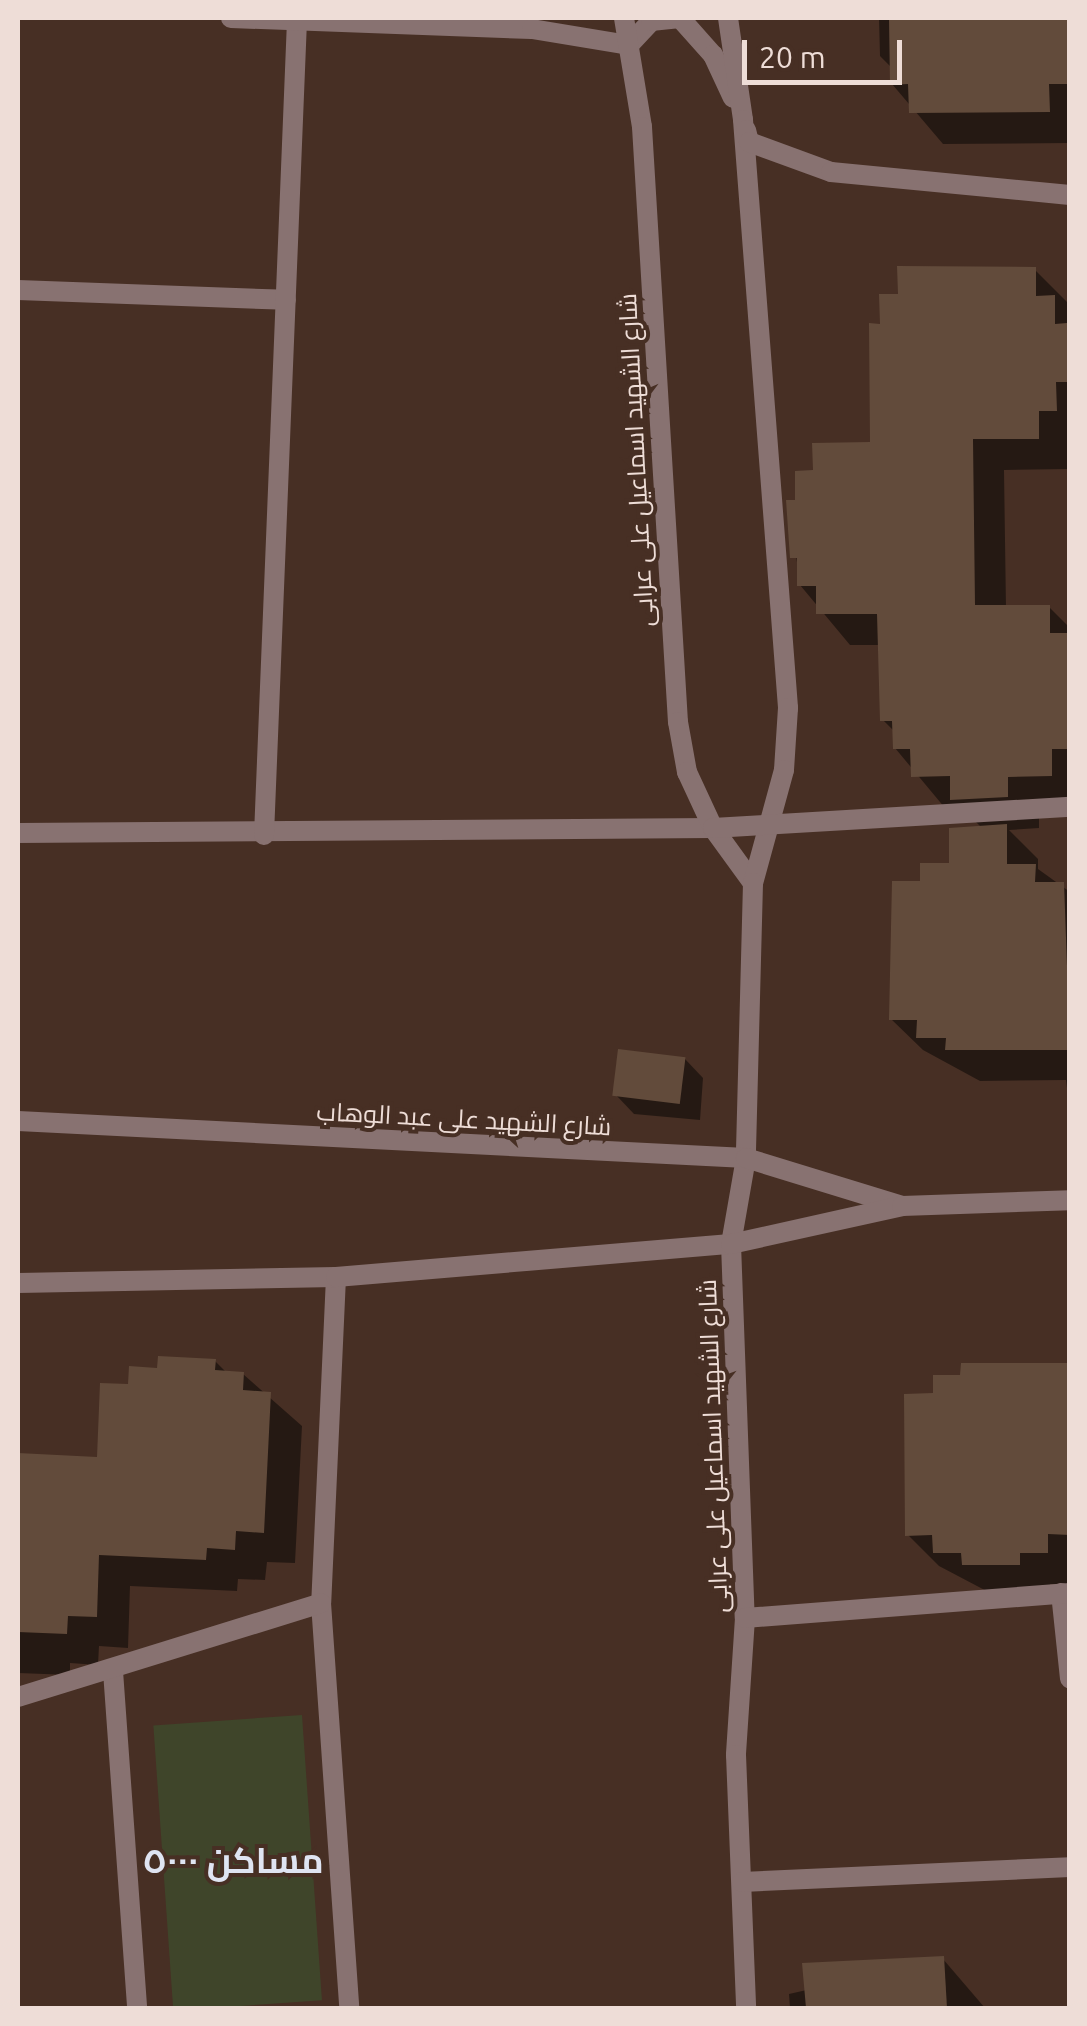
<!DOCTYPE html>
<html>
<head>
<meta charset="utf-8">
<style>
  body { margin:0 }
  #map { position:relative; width:1087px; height:2026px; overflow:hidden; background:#472f24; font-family:Ubuntu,Cairo,sans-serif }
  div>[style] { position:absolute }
  .green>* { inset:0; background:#3f452a; transform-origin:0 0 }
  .shadow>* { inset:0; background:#0007 }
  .building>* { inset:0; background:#624b3b; transform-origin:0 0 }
  .service>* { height:20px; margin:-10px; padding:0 10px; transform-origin:10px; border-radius:10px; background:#887271 }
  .minor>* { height:20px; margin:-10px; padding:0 10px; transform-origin:10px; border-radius:10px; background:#887271 }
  span { translate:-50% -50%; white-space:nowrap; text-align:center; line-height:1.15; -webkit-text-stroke:8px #472f24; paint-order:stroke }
  .street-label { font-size:25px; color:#eeddd7 }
  .district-label { font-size:35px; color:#dfe4f2; font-weight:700 }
  .frame { position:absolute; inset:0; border:20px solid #eeddd7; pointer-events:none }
  .scale { position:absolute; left:742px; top:40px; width:160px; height:45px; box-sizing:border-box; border:5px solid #eeddd7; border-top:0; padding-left:12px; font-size:30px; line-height:35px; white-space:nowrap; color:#eeddd7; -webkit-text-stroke:8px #472f24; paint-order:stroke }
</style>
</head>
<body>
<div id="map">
  <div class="green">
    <i style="left:302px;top:1715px;width:286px;height:149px;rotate:86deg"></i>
  </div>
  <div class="shadow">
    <i style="clip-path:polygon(879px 18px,1070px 18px,1070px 143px,943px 144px,892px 84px,892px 68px,880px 56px)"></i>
    <i style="clip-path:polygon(1035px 270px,1067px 302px,1070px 313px,1070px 469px,1004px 470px,1006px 608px,1049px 607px,1070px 628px,1070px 807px,1039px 808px,1039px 828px,1009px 830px,1038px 859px,1038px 869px,1070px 892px,1070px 1112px,1066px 1080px,980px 1081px,923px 1050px,891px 1019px,922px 883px,951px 865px,982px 828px,961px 807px,945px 808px,895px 748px,895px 732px,883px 720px,881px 645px,850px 645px,800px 585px,789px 502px,798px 502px,816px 473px,873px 444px,883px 326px)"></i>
    <i style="clip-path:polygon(685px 1059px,703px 1078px,700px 1120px,634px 1114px,616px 1095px)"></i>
    <i style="clip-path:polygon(215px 1361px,227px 1373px,243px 1374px,302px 1426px,295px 1563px,267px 1562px,265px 1580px,238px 1579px,237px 1591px,130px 1586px,128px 1648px,99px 1646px,98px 1665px,70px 1663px,70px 1675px,18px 1673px,18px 1456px,100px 1460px,130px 1387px,160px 1370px)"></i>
    <i style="clip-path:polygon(1070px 1365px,1070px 1584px,1050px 1584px,1051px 1595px,996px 1596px,939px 1566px,907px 1534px,935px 1396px)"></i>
    <i style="clip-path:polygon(943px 1959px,985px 2008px,790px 2008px,789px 1994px)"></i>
  </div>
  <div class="building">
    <i style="clip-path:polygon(889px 18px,1067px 18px,1068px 84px,1049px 84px,1050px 112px,909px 113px,908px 84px,890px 85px)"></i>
    <i style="clip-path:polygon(897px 266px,1036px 267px,1036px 296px,1055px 295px,1055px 324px,1067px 323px,1068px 382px,1056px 382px,1057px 411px,1039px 411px,1039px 439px,973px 439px,975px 605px,1050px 605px,1050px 633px,1068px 633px,1070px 749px,1052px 749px,1052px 776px,1008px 777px,1008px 797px,950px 800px,950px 776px,911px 777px,910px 749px,893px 749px,892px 721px,880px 721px,877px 614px,816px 614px,816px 586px,797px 586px,797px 558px,790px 558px,786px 500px,795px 500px,795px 471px,813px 470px,812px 443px,870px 442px,869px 323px,880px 324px,879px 294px,898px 294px)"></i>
    <i style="clip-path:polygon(1007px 824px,1007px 864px,1036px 864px,1035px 882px,1064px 882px,1070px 1050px,945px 1050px,946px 1038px,916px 1038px,917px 1020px,889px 1020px,892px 881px,920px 881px,920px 863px,949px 863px,949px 828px)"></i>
    <i style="left:618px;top:1049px;width:68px;height:47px;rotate:7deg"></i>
    <i style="clip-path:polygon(158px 1356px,216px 1359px,215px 1370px,244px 1372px,243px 1390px,271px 1392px,264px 1533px,236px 1531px,235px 1550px,207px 1548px,206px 1560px,99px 1555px,97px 1617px,68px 1616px,67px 1634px,18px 1632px,18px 1453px,97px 1457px,100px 1383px,128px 1384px,129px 1366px,157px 1368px)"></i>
    <i style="clip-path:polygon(961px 1363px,1070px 1363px,1070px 1535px,1048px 1534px,1048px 1553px,1020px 1553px,1020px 1565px,962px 1565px,961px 1553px,933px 1553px,932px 1535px,905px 1536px,904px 1394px,933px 1393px,933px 1375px,960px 1375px)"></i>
    <i style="clip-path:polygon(944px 1956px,947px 2008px,806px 2008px,802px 1963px)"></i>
  </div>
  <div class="service">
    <i style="left:18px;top:290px;width:268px;rotate:2.1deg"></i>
    <i style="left:18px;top:833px;width:695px;rotate:-0.41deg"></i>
    <i style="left:264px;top:835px;width:816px;rotate:-87.68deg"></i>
  </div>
  <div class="minor">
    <i style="left:231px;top:18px;width:301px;rotate:2.1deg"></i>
    <i style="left:532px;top:29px;width:98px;rotate:9.4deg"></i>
    <i style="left:629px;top:45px;width:33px;rotate:-47deg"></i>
    <i style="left:651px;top:21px;width:29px;rotate:-6deg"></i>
    <i style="left:680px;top:18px;width:50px;rotate:48.3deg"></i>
    <i style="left:713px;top:55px;width:47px;rotate:65.1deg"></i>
    <i style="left:624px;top:18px;width:110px;rotate:80.6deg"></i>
    <i style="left:642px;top:127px;width:596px;rotate:86.54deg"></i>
    <i style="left:678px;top:722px;width:51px;rotate:79.8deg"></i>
    <i style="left:687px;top:772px;width:62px;rotate:65.1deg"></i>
    <i style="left:713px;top:828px;width:68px;rotate:54deg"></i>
    <i style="left:728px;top:18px;width:103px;rotate:81.6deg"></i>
    <i style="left:743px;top:120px;width:590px;rotate:85.62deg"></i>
    <i style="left:788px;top:708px;width:62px;rotate:93.7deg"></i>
    <i style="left:784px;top:770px;width:117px;rotate:105.3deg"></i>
    <i style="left:753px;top:883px;width:275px;rotate:91.5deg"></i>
    <i style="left:746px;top:1158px;width:87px;rotate:99.9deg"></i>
    <i style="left:731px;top:1244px;width:374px;rotate:87.9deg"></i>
    <i style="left:745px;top:1618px;width:137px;rotate:93.8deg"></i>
    <i style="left:736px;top:1755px;width:253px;rotate:87.7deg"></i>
    <i style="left:746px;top:130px;width:12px;rotate:76deg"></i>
    <i style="left:749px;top:142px;width:87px;rotate:20.1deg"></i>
    <i style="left:831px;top:172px;width:240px;rotate:5.5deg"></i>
    <i style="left:713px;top:828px;width:358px;rotate:-3.4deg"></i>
    <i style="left:18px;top:1121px;width:729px;rotate:2.91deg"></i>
    <i style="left:746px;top:1158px;width:163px;rotate:17.1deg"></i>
    <i style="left:336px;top:1277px;width:326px;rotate:92.6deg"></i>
    <i style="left:321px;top:1603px;width:406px;rotate:86deg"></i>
    <i style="left:18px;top:1283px;width:318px;rotate:-1.1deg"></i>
    <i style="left:336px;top:1277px;width:396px;rotate:-4.8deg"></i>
    <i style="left:731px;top:1244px;width:175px;rotate:-12.5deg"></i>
    <i style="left:902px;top:1206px;width:168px;rotate:-2deg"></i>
    <i style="left:1061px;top:1593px;width:86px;rotate:84deg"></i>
    <i style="left:745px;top:1618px;width:326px;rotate:-4.4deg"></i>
    <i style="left:113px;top:1671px;width:338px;rotate:85.9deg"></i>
    <i style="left:18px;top:1697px;width:317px;rotate:-17.2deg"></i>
    <i style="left:742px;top:1882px;width:328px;rotate:-2.6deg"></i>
  </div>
  <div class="street-label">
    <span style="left:636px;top:460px;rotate:-93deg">شارع الشهيد اسماعيل على عرابى</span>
    <span style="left:464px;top:1119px;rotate:3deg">شارع الشهيد على عبد الوهاب</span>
    <span style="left:713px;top:1446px;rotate:-92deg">شارع الشهيد اسماعيل على عرابى</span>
  </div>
  <div class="district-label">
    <span style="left:233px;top:1860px">مساكن ٥٠٠٠</span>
  </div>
  <div class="frame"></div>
  <div class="scale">20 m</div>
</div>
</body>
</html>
